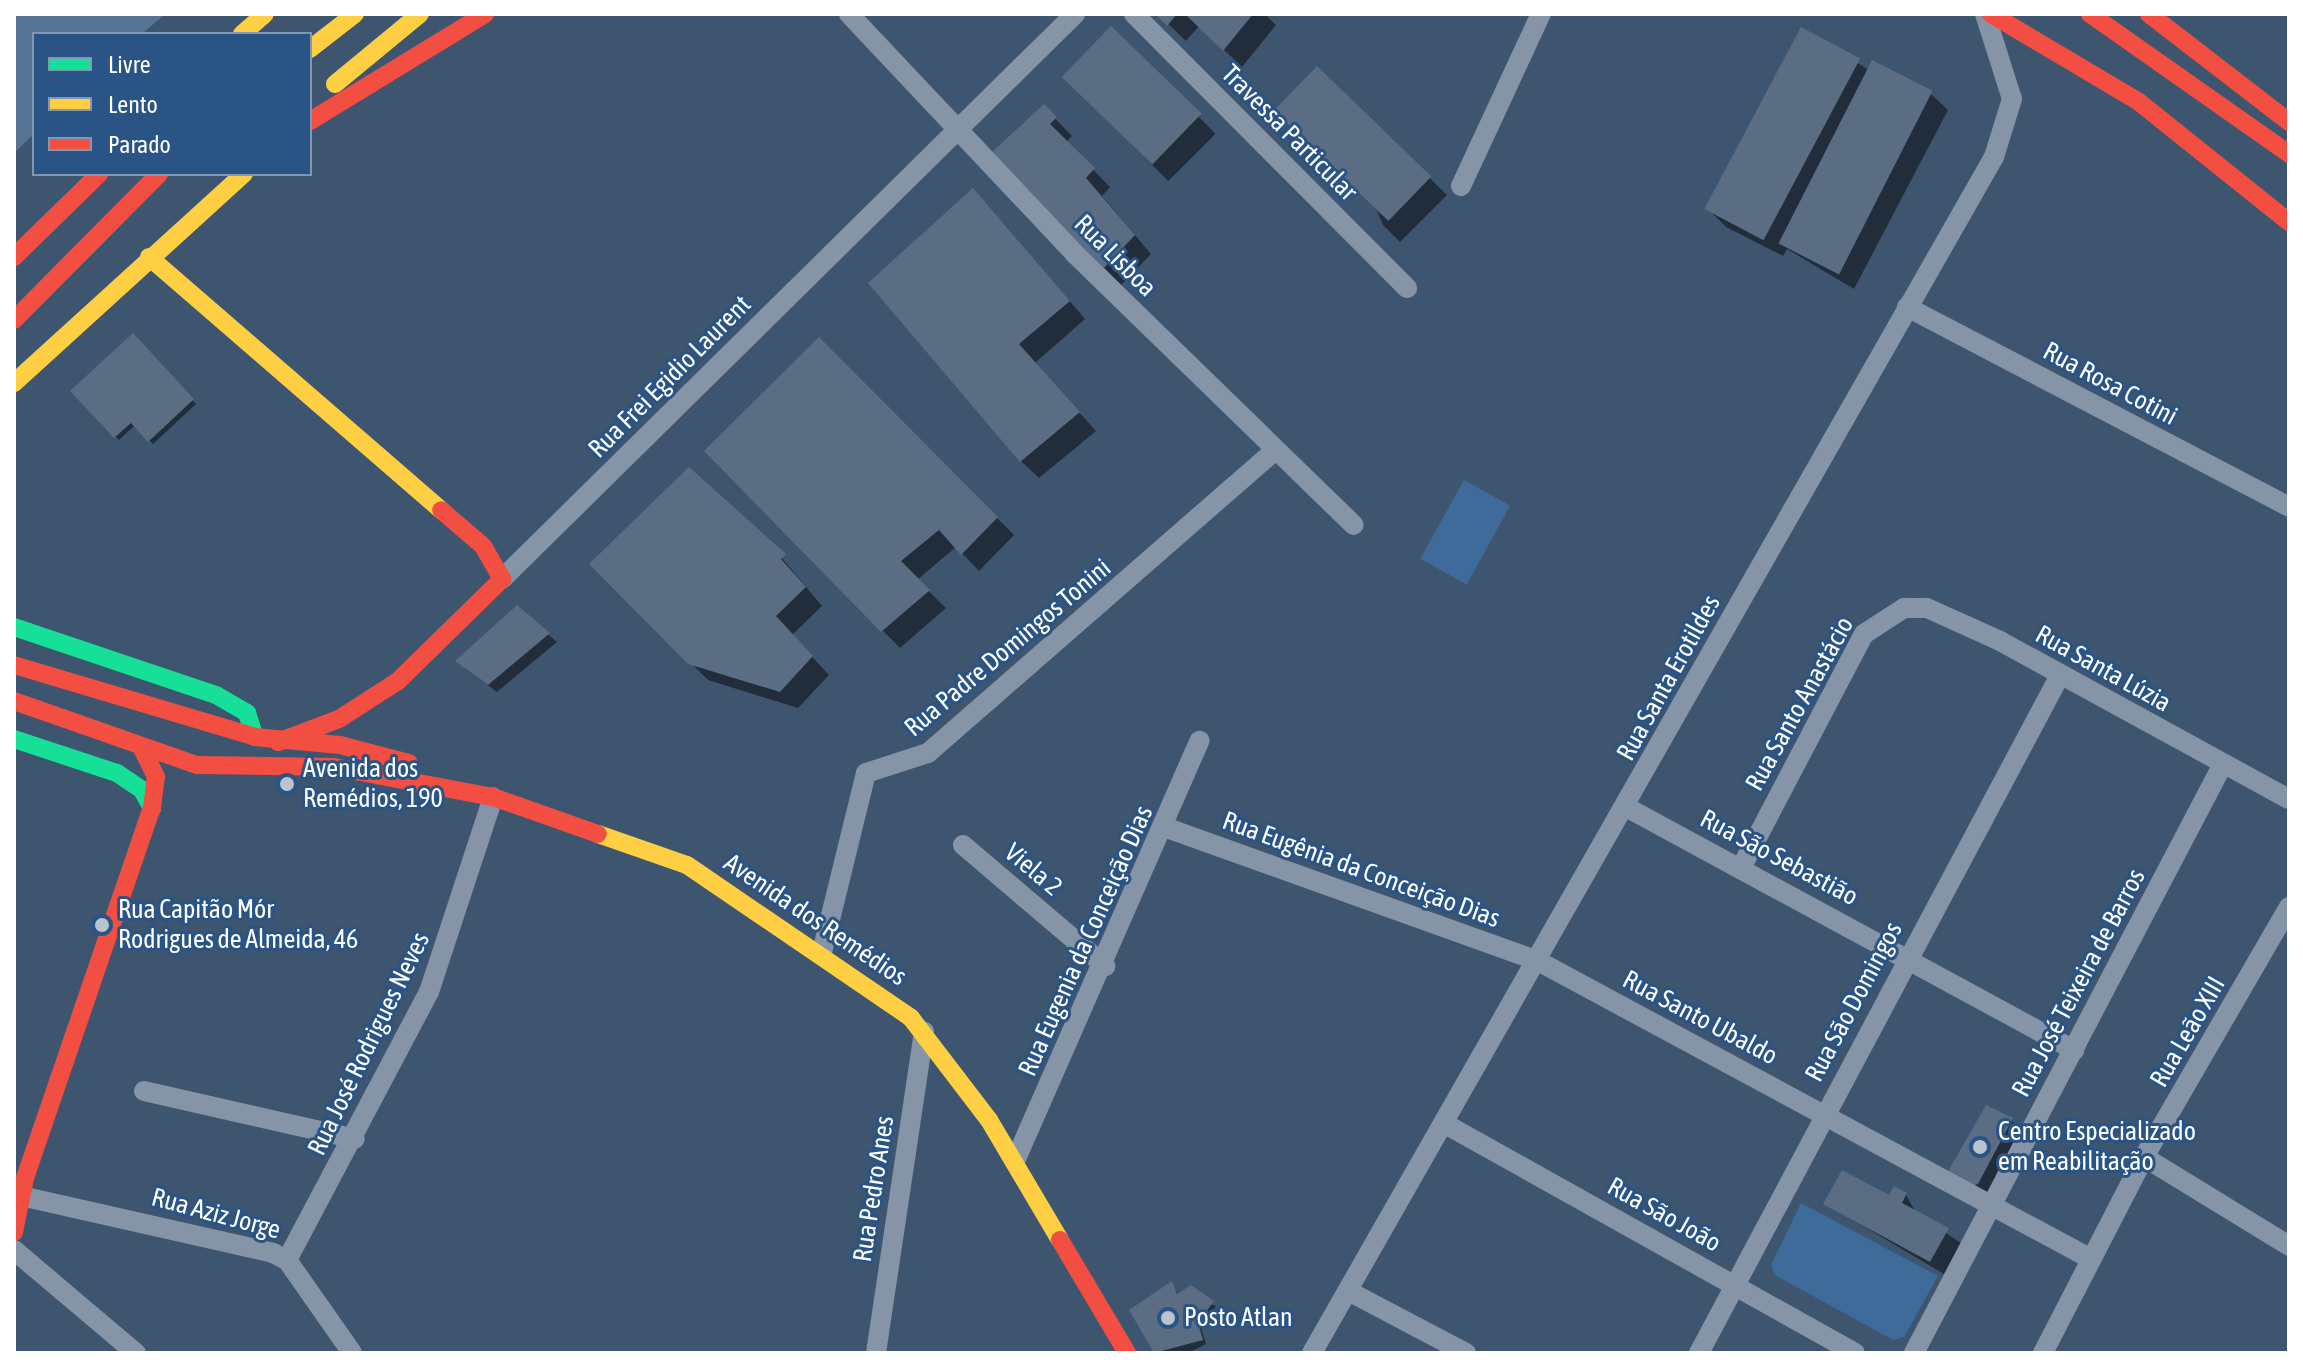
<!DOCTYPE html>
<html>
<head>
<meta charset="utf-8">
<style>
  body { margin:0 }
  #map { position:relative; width:2303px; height:1367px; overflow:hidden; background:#3e5570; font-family:"Asap Condensed",sans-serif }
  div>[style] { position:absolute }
  .green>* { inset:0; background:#3e6b9a; transform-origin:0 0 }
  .water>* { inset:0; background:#577495 }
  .shadow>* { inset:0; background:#0007; transform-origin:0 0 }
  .building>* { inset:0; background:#5b6d82; transform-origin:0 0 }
  .street>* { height:20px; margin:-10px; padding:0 10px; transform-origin:10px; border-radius:10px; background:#8594a6 }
  .fast>* { height:18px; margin:-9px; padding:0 9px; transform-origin:9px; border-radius:9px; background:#16e098 }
  .slow>* { height:18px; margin:-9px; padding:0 9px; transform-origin:9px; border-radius:9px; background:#ffcf43 }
  .jam>* { height:18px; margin:-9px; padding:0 9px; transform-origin:9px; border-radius:9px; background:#f24e42 }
  .dots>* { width:22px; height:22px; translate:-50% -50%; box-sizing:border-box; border:4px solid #295485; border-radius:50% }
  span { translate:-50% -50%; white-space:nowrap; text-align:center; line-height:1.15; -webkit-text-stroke:6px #295485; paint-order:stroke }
  .street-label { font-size:26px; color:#fff }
  .poi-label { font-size:26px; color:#fff }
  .left { translate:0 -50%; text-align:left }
  .frame { position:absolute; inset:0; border:16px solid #fff; pointer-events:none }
  .legend { position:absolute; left:32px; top:32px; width:280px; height:144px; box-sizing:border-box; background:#295485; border:2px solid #7f98b6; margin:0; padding:10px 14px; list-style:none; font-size:24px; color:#fff }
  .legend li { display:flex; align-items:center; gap:16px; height:40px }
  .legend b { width:40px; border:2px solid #7f98b6 }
</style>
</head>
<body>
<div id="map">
  <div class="green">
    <i style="left:1464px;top:480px;width:53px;height:90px;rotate:29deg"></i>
    <i style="clip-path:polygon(1801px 1203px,1938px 1276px,1904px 1337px,1893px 1340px,1775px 1275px,1771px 1265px)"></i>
  </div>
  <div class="water">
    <i style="clip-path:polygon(14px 14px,165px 14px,142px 34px,34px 34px,34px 134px,14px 153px)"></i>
  </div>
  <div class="shadow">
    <i style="clip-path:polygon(1158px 14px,1265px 14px,1276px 25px,1242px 67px,1199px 26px,1186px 41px)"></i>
    <i style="left:1111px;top:29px;width:148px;height:67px;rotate:45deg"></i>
    <i style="clip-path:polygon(1802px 30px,1869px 70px,1930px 93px,1948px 110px,1854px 289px,1787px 249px,1783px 256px,1726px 227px,1709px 210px)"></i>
    <i style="clip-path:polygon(1317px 69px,1447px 195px,1400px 242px,1383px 225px)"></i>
    <i style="clip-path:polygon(1044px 107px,1072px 136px,1066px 142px,1110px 187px,1102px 196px,1151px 254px,1121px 285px,994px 153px)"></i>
    <i style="clip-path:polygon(990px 208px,1085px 319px,1035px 363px,1096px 431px,1039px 478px,1021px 461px)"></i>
    <i style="clip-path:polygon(133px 336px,196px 404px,153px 444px,135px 425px,119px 440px,73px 392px)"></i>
    <i style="clip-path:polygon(819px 339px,1014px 535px,979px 571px,956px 547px,917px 580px,946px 608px,900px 648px,706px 451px)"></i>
    <i style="clip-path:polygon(757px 528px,822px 606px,792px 635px,829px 675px,798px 708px,708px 680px,592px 564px)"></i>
    <i style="clip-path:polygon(517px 608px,557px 642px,497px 692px,466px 669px)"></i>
    <i style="clip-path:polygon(2011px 1120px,2024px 1133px,1992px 1196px,1962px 1188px)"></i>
    <i style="clip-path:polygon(1906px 1195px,1916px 1213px,1961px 1243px,1944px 1274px,1826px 1204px)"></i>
    <i style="clip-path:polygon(1172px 1284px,1179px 1296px,1216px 1306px,1201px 1328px,1206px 1344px,1188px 1353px,1156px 1353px,1132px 1310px)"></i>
  </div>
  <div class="building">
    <i style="clip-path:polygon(1155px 14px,1177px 14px,1167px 26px)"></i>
    <i style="clip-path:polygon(1185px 14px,1253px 14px,1223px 51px)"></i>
    <i style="left:1111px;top:26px;width:126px;height:71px;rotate:44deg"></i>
    <i style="left:1801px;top:27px;width:67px;height:206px;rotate:28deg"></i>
    <i style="left:1872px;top:60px;width:68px;height:206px;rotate:27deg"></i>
    <i style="left:1317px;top:66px;width:159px;height:62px;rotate:44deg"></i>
    <i style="clip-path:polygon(1044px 104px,1057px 117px,1050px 124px,1095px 168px,1086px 178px,1135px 235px,1103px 269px,991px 153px)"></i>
    <i style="clip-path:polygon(973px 188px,1070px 301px,1019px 344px,1080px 412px,1020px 462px,868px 283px)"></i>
    <i style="clip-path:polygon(133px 333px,194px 399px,148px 442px,131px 423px,114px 438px,70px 391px)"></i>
    <i style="clip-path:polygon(819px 337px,998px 517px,961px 555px,939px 530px,901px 561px,930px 590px,881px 632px,704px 451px)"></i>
    <i style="clip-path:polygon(689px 467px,786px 554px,781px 559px,806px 587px,776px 616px,813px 656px,780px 692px,688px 664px,589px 564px)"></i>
    <i style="clip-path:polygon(517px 605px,550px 633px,488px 685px,455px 661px)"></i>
    <i style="clip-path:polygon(1986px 1105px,2013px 1118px,1978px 1184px,1970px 1187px,1946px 1175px)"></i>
    <i style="clip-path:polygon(1842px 1170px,1889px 1195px,1894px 1186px,1907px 1193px,1902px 1203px,1949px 1228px,1930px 1262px,1823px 1204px)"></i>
    <i style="clip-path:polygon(1172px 1281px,1177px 1294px,1191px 1285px,1214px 1301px,1198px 1323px,1203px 1340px,1154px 1353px,1129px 1310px)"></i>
  </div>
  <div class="street">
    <i style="left:849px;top:14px;width:328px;rotate:46.7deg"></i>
    <i style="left:1074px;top:253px;width:390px;rotate:44.2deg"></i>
    <i style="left:1134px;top:14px;width:387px;rotate:45.1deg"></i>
    <i style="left:1461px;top:186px;width:190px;rotate:-65.1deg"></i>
    <i style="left:1907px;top:307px;width:431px;rotate:27.6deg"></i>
    <i style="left:502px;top:579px;width:805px;rotate:-44.6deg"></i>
    <i style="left:1626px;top:807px;width:510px;rotate:28.48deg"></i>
    <i style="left:1167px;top:828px;width:394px;rotate:19.7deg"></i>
    <i style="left:1538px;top:961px;width:628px;rotate:28.32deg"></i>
    <i style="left:963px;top:845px;width:187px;rotate:40.4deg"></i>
    <i style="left:1742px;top:866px;width:262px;rotate:-62.3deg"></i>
    <i style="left:1864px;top:634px;width:48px;rotate:-33deg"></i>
    <i style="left:1904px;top:608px;width:23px"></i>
    <i style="left:1927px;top:608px;width:80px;rotate:24.3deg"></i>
    <i style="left:2000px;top:641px;width:329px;rotate:28.7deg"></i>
    <i style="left:822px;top:952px;width:184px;rotate:-76.2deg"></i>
    <i style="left:866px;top:773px;width:65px;rotate:-17.9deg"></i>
    <i style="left:928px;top:753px;width:461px;rotate:-41.1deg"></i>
    <i style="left:144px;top:1091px;width:216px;rotate:12.8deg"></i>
    <i style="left:1447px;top:1125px;width:467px;rotate:29.2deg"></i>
    <i style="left:2144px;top:1157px;width:170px;rotate:31.5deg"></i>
    <i style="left:1015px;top:1161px;width:459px;rotate:-66.3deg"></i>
    <i style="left:21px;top:1196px;width:258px;rotate:12.7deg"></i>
    <i style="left:273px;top:1253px;width:16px;rotate:27deg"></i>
    <i style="left:287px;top:1260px;width:113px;rotate:55deg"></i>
    <i style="left:14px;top:1250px;width:160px;rotate:40.2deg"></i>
    <i style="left:287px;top:1260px;width:303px;rotate:-62.1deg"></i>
    <i style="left:429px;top:992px;width:205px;rotate:-71.8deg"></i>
    <i style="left:1352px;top:1293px;width:129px;rotate:27.8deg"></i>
    <i style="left:876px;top:1353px;width:325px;rotate:-81.5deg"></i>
    <i style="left:1312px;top:1353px;width:1377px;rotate:-60.31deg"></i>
    <i style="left:1994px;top:157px;width:61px;rotate:-72.8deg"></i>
    <i style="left:2012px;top:99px;width:89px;rotate:-107.6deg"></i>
    <i style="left:1699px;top:1353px;width:766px;rotate:-61.96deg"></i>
    <i style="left:1914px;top:1353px;width:665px;rotate:-62.32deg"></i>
    <i style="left:2043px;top:1353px;width:220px;rotate:-62.7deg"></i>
    <i style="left:2144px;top:1157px;width:289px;rotate:-59.9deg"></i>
  </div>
  <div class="fast">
    <i style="left:14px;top:627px;width:213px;rotate:18.6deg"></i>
    <i style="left:216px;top:695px;width:36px;rotate:30deg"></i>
    <i style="left:247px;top:713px;width:25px;rotate:72deg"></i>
    <i style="left:14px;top:739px;width:108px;rotate:18.3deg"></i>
    <i style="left:117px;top:773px;width:30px;rotate:34deg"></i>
    <i style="left:142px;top:790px;width:21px;rotate:61deg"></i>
  </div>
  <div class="slow">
    <i style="left:242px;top:34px;width:30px;rotate:-41deg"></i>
    <i style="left:310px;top:49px;width:57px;rotate:-37.9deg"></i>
    <i style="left:335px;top:84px;width:110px;rotate:-39.5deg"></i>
    <i style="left:149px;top:257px;width:386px;rotate:40.9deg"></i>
    <i style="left:14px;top:383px;width:311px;rotate:-42.3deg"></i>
    <i style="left:598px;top:834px;width:94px;rotate:19.2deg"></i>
    <i style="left:687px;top:865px;width:271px;rotate:34.3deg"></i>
    <i style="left:911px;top:1018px;width:128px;rotate:52.6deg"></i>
    <i style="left:989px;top:1120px;width:139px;rotate:59.4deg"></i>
  </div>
  <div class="jam">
    <i style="left:1991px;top:14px;width:172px;rotate:30.7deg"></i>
    <i style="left:2139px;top:102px;width:192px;rotate:38.7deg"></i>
    <i style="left:2090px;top:14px;width:243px;rotate:35.1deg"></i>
    <i style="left:2149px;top:14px;width:177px;rotate:37.6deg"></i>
    <i style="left:310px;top:121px;width:205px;rotate:-31.4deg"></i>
    <i style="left:14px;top:257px;width:119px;rotate:-44.3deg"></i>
    <i style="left:14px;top:320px;width:206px;rotate:-45.2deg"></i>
    <i style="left:14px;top:665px;width:252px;rotate:16.6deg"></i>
    <i style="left:255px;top:737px;width:85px;rotate:5.4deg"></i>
    <i style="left:340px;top:745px;width:71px;rotate:14.6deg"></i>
    <i style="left:14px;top:701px;width:194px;rotate:19.3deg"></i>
    <i style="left:197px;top:765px;width:137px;rotate:0.8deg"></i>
    <i style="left:334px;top:767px;width:162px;rotate:10.7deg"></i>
    <i style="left:493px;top:797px;width:111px;rotate:19.4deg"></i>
    <i style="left:278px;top:742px;width:65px;rotate:-20.7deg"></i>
    <i style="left:339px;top:719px;width:70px;rotate:-32.8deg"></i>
    <i style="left:398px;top:681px;width:146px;rotate:-44.4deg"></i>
    <i style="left:502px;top:579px;width:38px;rotate:-120deg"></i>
    <i style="left:483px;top:546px;width:55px;rotate:-139.4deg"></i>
    <i style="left:14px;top:1232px;width:55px;rotate:-78.5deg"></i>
    <i style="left:25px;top:1178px;width:391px;rotate:-71.1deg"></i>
    <i style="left:152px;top:808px;width:31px;rotate:-83deg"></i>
    <i style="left:156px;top:777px;width:32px;rotate:-116deg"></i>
    <i style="left:1060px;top:1240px;width:131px;rotate:59.3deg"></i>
  </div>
  <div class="dots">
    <i style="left:287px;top:784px;background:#bbc4cd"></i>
    <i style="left:102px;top:925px;background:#bbc4cd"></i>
    <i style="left:1980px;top:1147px;background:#bbc4cd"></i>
    <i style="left:1168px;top:1318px;background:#bbc4cd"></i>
  </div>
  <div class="street-label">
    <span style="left:1289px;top:133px;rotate:45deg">Travessa Particular</span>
    <span style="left:1115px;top:256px;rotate:45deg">Rua Lisboa</span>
    <span style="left:670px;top:377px;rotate:-45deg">Rua Frei Egidio Laurent</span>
    <span style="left:2110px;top:384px;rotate:28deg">Rua Rosa Cotini</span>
    <span style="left:1008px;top:648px;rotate:-40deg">Rua Padre Domingos Tonini</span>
    <span style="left:2103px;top:669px;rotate:29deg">Rua Santa Lúzia</span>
    <span style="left:1669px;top:678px;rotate:-61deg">Rua Santa Erotildes</span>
    <span style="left:1800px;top:704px;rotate:-61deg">Rua Santo Anastácio</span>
    <span style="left:1779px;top:858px;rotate:28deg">Rua São Sebastião</span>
    <span style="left:1033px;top:870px;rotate:40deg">Viela 2</span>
    <span style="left:1361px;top:870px;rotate:20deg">Rua Eugênia da Conceição Dias</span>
    <span style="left:815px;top:920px;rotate:34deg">Avenida dos Remédios</span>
    <span style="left:1086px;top:941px;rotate:-66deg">Rua Eugenia da Conceição Dias</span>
    <span style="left:2079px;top:983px;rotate:-62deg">Rua José Teixeira de Barros</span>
    <span style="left:1854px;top:1002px;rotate:-62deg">Rua São Domingos</span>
    <span style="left:1700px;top:1018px;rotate:28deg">Rua Santo Ubaldo</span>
    <span style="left:2188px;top:1032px;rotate:-60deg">Rua Leão XIII</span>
    <span style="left:369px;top:1044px;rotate:-64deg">Rua José Rodrigues Neves</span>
    <span style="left:874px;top:1189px;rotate:-81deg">Rua Pedro Anes</span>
    <span style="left:216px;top:1214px;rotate:15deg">Rua Aziz Jorge</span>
    <span style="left:1664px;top:1215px;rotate:29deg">Rua São João</span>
  </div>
  <div class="poi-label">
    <span class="left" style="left:303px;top:784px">Avenida dos<br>Remédios, 190</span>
    <span class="left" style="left:118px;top:925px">Rua Capitão Mór<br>Rodrigues de Almeida, 46</span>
    <span class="left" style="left:1998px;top:1147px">Centro Especializado<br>em Reabilitação</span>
    <span class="left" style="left:1184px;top:1318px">Posto Atlan</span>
  </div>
  <div class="frame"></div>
  <ul class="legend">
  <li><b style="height:10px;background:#16e098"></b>Livre</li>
  <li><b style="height:10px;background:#ffcf43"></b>Lento</li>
  <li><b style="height:10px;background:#f24e42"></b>Parado</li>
  </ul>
</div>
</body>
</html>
